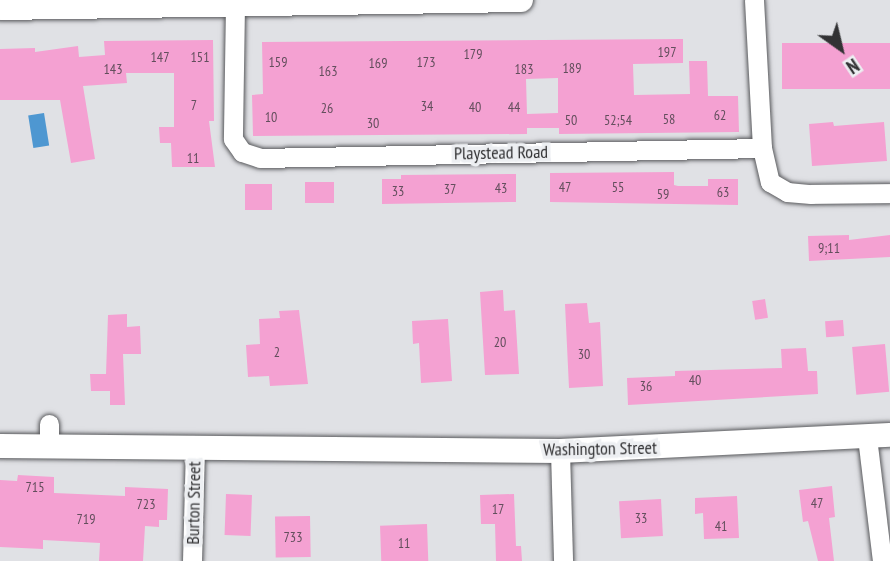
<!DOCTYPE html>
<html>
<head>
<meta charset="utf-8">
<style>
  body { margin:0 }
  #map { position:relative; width:890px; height:561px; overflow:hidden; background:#e0e1e5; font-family:"PT Sans Narrow",sans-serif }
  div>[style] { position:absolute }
  .water>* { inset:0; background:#4e97d1; transform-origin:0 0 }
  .building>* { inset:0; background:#f4a1d2; transform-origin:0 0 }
  .roads { filter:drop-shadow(0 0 2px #595a5d) drop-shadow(0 0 2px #595a5d) }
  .minor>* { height:19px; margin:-9.5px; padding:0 9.5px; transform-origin:9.5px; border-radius:9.5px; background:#fff }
  .major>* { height:24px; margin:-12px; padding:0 12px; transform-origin:12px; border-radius:12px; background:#fff }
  span { translate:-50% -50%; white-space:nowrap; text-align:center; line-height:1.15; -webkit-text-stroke:7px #edeff2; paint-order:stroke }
  .number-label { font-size:14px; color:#624e5c }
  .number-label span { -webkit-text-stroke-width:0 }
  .street-label { font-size:18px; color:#323234 }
  .north { position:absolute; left:806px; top:14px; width:70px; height:70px; -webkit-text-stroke:5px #edeff2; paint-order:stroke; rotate:146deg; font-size:19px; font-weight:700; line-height:28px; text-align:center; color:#323234 }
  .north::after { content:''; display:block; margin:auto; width:24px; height:32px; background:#323234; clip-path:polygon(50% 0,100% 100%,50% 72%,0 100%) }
</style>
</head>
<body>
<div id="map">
  <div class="water">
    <i style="left:44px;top:113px;width:33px;height:16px;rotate:81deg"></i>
  </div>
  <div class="building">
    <i style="clip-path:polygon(evenodd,683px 39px,683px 63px,633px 64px,634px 95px,690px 94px,689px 61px,707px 61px,708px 96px,738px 96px,739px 132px,559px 134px,559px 128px,527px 128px,527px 134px,253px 136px,252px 95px,263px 94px,262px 42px,683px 39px,558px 78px,558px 113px,527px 114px,526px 79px,558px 78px)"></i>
    <i style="clip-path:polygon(213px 40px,214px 121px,209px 121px,215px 167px,172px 167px,171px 143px,160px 143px,159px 127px,174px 127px,174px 73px,126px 73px,127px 83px,83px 86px,95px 159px,71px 163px,60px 100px,0 100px,0 49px,35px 48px,35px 52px,78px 46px,79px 57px,105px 55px,104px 41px)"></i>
    <i style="left:890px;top:43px;width:46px;height:108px;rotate:90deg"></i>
    <i style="clip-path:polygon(833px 122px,834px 126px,884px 122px,887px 161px,812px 166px,809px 124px)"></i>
    <i style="clip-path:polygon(674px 172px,674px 185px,678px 186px,708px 186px,708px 179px,738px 179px,738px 205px,550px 202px,550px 173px)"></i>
    <i style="clip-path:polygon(516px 174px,516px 202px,382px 204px,382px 179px,401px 179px,401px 175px)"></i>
    <i style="left:334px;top:182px;width:21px;height:29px;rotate:90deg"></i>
    <i style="left:245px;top:184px;width:27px;height:26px"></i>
    <i style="clip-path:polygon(849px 235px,849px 240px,890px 235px,890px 257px,809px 261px,808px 236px)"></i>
    <i style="clip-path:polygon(503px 290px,504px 311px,515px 310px,519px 374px,485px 375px,480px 292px)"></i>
    <i style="left:765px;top:299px;width:19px;height:13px;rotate:81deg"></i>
    <i style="clip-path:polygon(587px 303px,589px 323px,600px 322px,603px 386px,569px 388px,565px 304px)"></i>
    <i style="clip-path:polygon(299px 310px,308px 384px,270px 386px,269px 376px,248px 377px,246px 345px,260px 344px,259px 319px,280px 318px,279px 311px)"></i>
    <i style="clip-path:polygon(127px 314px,127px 327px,140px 326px,141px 354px,123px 354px,125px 405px,110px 405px,110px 391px,91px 391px,90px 374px,106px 374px,108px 315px)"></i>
    <i style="clip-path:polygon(448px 319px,452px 381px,421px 383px,419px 343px,413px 344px,412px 321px)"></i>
    <i style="left:843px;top:320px;width:16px;height:18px;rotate:86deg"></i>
    <i style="left:885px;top:344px;width:48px;height:33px;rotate:85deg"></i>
    <i style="clip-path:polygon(806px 348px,808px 371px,817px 371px,818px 394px,628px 405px,627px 378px,675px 376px,675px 371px,782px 368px,781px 349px)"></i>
    <i style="clip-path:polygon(18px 475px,54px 477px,54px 493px,125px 496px,125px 487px,168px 489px,167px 520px,159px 520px,159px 527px,145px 526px,143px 561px,99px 561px,100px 543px,43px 540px,43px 549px,0 547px,0 480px,17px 481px)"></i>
    <i style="clip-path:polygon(832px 486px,835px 517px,829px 518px,834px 561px,818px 561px,808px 521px,803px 522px,799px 490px)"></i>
    <i style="left:226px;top:494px;width:26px;height:41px;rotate:2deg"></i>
    <i style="clip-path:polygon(514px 494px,516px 546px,521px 546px,522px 561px,496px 561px,495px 524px,481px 524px,480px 495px)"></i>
    <i style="clip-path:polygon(737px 496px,739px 538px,704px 539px,703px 513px,695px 514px,695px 498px)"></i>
    <i style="left:661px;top:499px;width:37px;height:42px;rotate:87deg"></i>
    <i style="left:310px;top:516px;width:41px;height:35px;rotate:89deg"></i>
    <i style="left:427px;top:524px;width:37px;height:47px;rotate:88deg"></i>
  </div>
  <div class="roads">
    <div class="minor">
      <i style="left:754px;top:0;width:148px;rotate:86.9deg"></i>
      <i style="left:762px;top:148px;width:35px;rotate:77deg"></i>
      <i style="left:770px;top:182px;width:20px;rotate:30deg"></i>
      <i style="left:787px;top:192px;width:24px;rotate:5deg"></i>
      <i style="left:811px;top:194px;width:79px;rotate:-0.7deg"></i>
      <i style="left:235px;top:5px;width:134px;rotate:90.9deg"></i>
      <i style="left:233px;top:139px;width:16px;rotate:55deg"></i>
      <i style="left:242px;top:152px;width:19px;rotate:18deg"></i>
      <i style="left:260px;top:158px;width:502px;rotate:-1.14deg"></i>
      <i style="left:867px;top:437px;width:125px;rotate:83.1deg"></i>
      <i style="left:49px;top:444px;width:20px;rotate:-90deg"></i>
      <i style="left:560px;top:451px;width:110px;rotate:88.4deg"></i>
      <i style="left:192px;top:561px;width:116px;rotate:-88.5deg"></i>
    </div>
    <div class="major">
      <i style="left:0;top:8px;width:521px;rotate:-0.88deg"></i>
      <i style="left:0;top:446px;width:560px;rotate:0.51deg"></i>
      <i style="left:560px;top:451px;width:330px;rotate:-2.8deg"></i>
    </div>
  </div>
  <div class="number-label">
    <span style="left:667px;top:52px">197</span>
    <span style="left:473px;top:54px">179</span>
    <span style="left:160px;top:57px">147</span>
    <span style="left:200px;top:57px">151</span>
    <span style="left:278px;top:62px">159</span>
    <span style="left:426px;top:62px">173</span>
    <span style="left:378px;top:63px">169</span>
    <span style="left:572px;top:68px">189</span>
    <span style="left:113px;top:69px">143</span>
    <span style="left:524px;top:69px">183</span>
    <span style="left:328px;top:71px">163</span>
    <span style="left:194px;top:105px">7</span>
    <span style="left:427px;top:106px">34</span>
    <span style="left:475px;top:107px">40</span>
    <span style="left:514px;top:107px">44</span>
    <span style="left:327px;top:108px">26</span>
    <span style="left:720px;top:115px">62</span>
    <span style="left:271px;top:117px">10</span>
    <span style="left:669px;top:119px">58</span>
    <span style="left:571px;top:120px">50</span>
    <span style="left:618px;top:120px">52;54</span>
    <span style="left:373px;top:123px">30</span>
    <span style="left:193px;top:158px">11</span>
    <span style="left:565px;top:187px">47</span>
    <span style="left:618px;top:187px">55</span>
    <span style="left:501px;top:188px">43</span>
    <span style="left:450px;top:189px">37</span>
    <span style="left:398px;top:191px">33</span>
    <span style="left:723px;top:192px">63</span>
    <span style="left:663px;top:194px">59</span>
    <span style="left:829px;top:248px">9;11</span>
    <span style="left:500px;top:342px">20</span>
    <span style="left:277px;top:352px">2</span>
    <span style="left:584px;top:354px">30</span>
    <span style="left:695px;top:380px">40</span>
    <span style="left:646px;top:386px">36</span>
    <span style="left:35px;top:487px">715</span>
    <span style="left:817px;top:503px">47</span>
    <span style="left:146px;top:504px">723</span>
    <span style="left:498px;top:509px">17</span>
    <span style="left:641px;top:518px">33</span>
    <span style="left:86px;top:519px">719</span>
    <span style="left:721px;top:526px">41</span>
    <span style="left:293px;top:537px">733</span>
    <span style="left:404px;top:543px">11</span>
  </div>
  <div class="street-label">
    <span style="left:501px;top:153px;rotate:-1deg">Playstead Road</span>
    <span style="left:600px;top:449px;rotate:-1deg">Washington Street</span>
    <span style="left:194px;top:503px;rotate:-89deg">Burton Street</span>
  </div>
  <div class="north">N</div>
</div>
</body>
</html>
